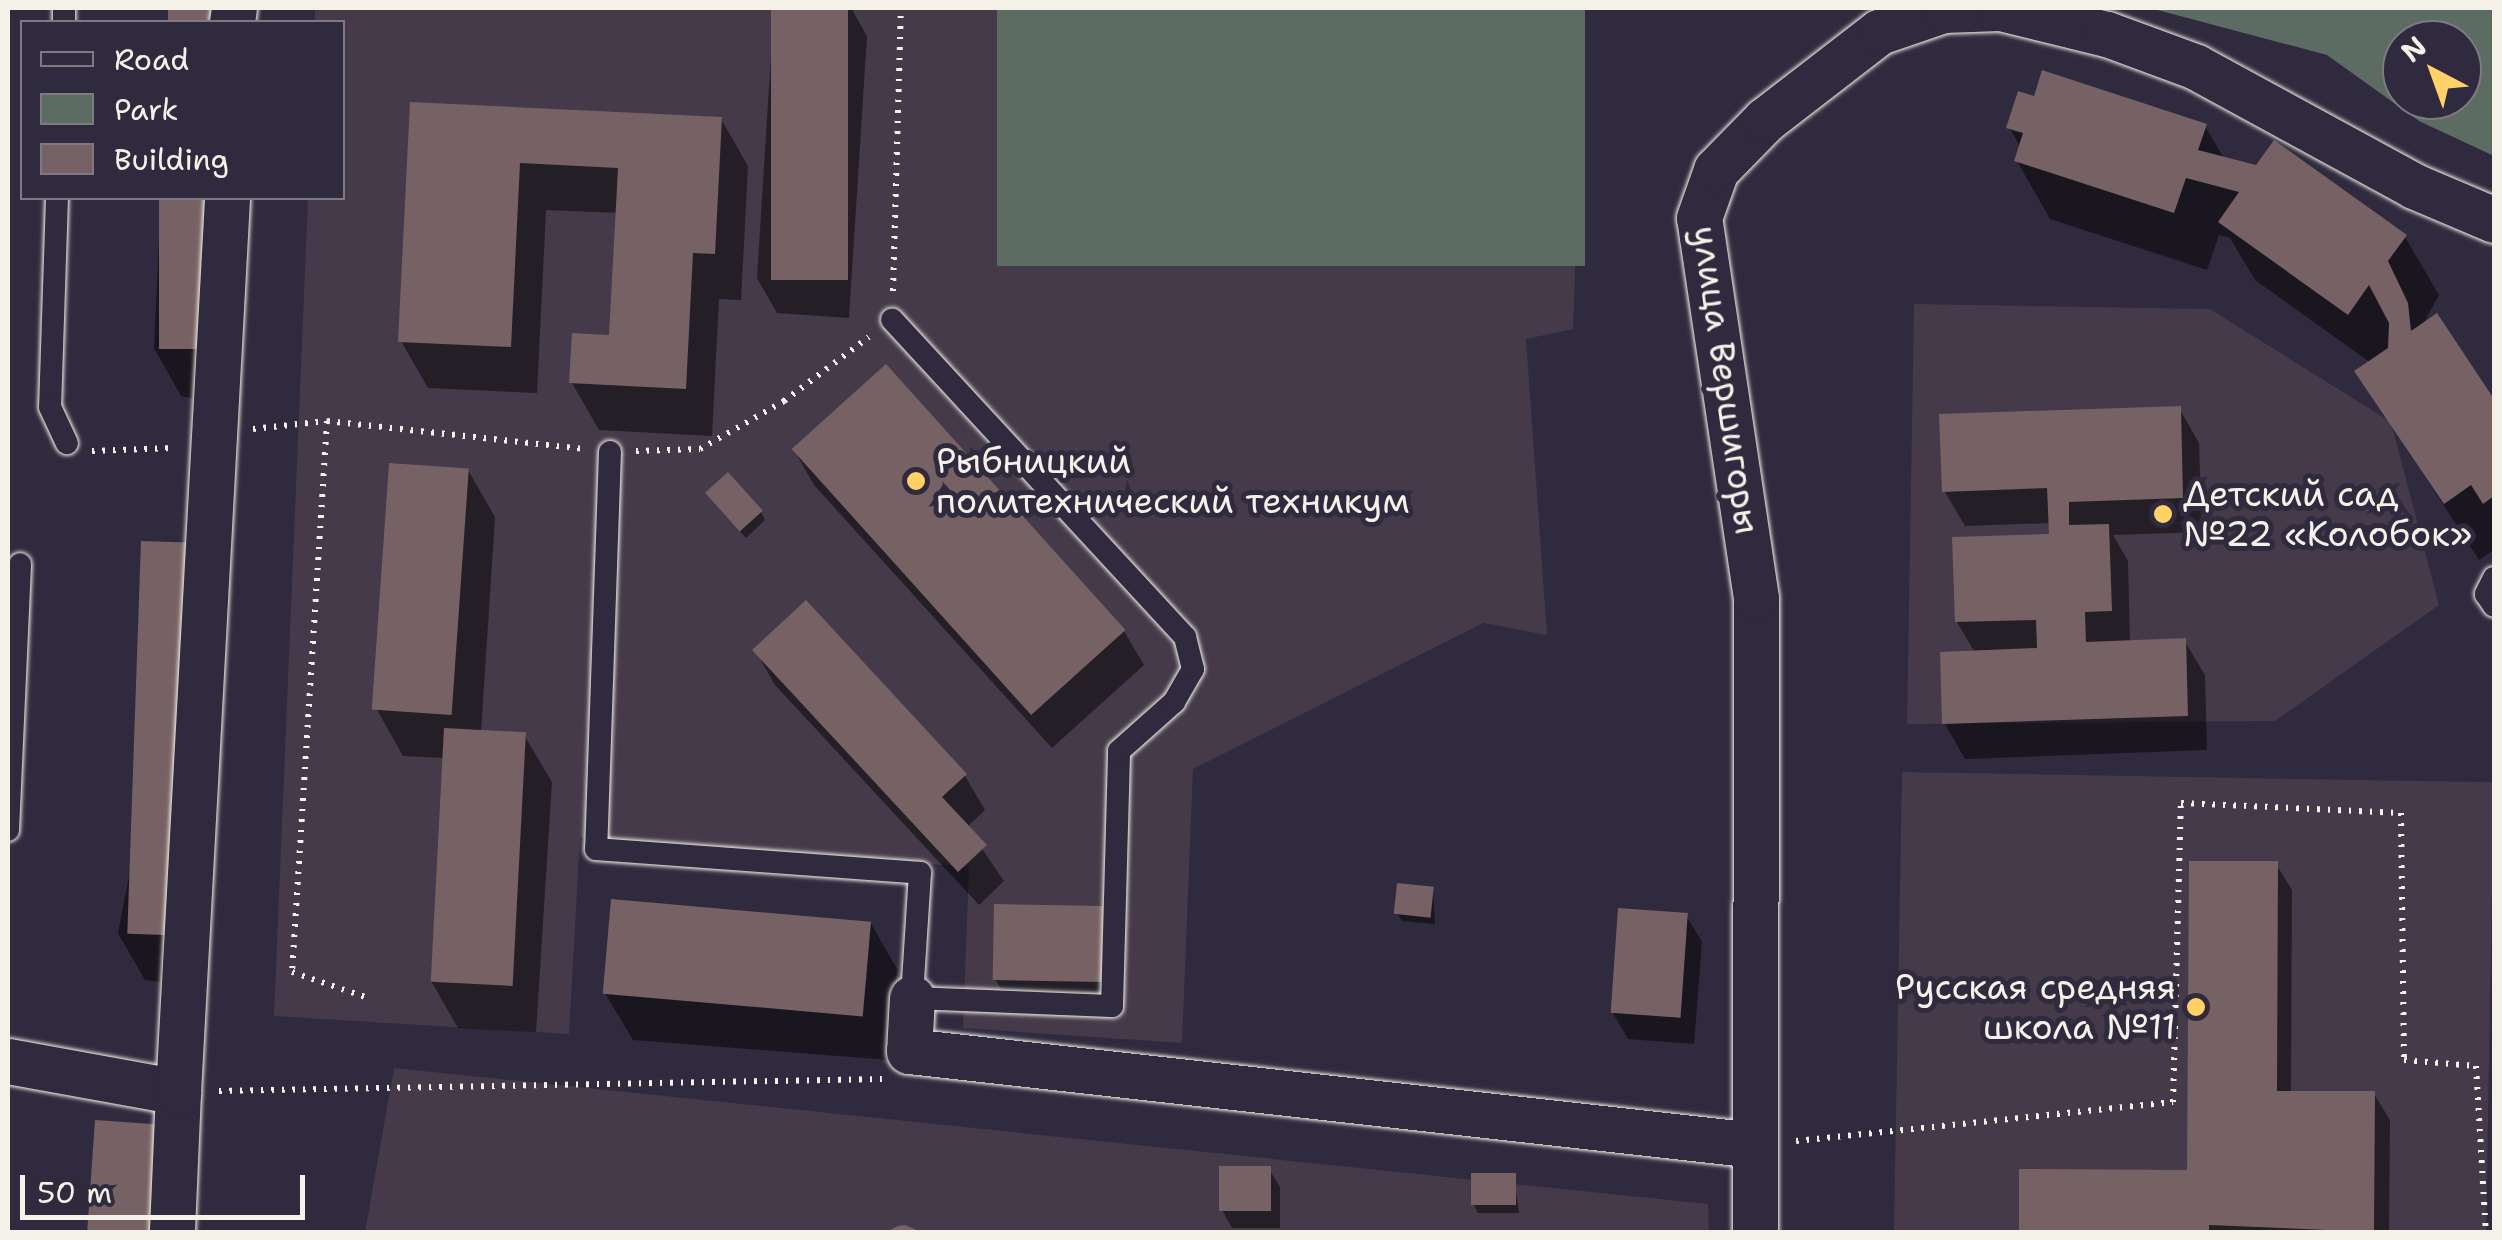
<!DOCTYPE html>
<html>
<head>
<meta charset="utf-8">
<style>
  body { margin:0 }
  #map { position:relative; width:2502px; height:1240px; overflow:hidden; background:#2f2a3d; font-family:"Shantell Sans",sans-serif }
  div>[style] { position:absolute }
  .built>* { inset:0; background:#443a49; transform-origin:0 0 }
  .green>* { inset:0; background:#5d6c63; transform-origin:0 0 }
  .shadow>* { inset:0; background:#0007 }
  .building>* { inset:0; background:#766164; transform-origin:0 0 }
  .path>* { height:6px; margin-top:-3px; transform-origin:0; background:repeating-linear-gradient(90deg,#f4f1e8 0 2.5px,transparent 0 10.5px) }
  .roads { filter:drop-shadow(0 0 2px #f4f1e8) drop-shadow(0 0 2px #f4f1e8) }
  .service>* { height:22px; margin:-11px; padding:0 11px; transform-origin:11px; border-radius:11px; background:#2f2a3d }
  .minor>* { height:45px; margin:-22.5px; padding:0 22.5px; transform-origin:22.5px; border-radius:22.5px; background:#2f2a3d }
  .dots>* { width:28px; height:28px; translate:-50% -50%; box-sizing:border-box; border:5px solid #2f2a3d; border-radius:50% }
  span { translate:-50% -50%; white-space:nowrap; text-align:center; line-height:1.15; -webkit-text-stroke:10px #2f2a3d; paint-order:stroke }
  .street-label { font-size:35px; color:#f4f1e8 }
  .poi-label { font-size:35px; color:#f4f1e8 }
  .left { translate:0 -50%; text-align:left }
  .right { translate:-100% -50%; text-align:right }
  .frame { position:absolute; inset:0; border:10px solid #f4f1e8; pointer-events:none }
  .legend { position:absolute; left:20px; top:20px; width:325px; height:180px; box-sizing:border-box; background:#2f2a3d; border:2px solid #7e7a81; margin:0; padding:12px 18px; list-style:none; font-size:30px; color:#f4f1e8 }
  .legend li { display:flex; align-items:center; gap:20px; height:50px }
  .legend b { width:50px; border:2px solid #7e7a81 }
  .north { position:absolute; left:2382px; top:20px; width:100px; height:100px; box-sizing:border-box; background:#2f2a3d; border:2px solid #7e7a81; border-radius:50%; rotate:319deg; font-size:28px; font-weight:700; line-height:40px; text-align:center; color:#f4f1e8 }
  .north::after { content:''; display:block; margin:auto; width:35px; height:45px; background:#ffd166; clip-path:polygon(50% 0,100% 100%,50% 72%,0 100%) }
  .scale { position:absolute; left:20px; top:1175px; width:285px; height:45px; box-sizing:border-box; border:5px solid #f4f1e8; border-top:0; padding-left:12px; font-size:30px; line-height:35px; white-space:nowrap; color:#f4f1e8; -webkit-text-stroke:8px #2f2a3d; paint-order:stroke }
</style>
</head>
<body>
<div id="map">
  <div class="built">
    <i style="clip-path:polygon(315px 8px,1585px 8px,1573px 329px,1526px 339px,1547px 635px,1483px 623px,1193px 769px,1182px 1043px,963px 1028px,969px 867px,580px 837px,569px 1034px,274px 1016px,308px 198px,342px 198px,342px 22px,315px 22px)"></i>
    <i style="clip-path:polygon(1914px 304px,2210px 309px,2391px 422px,2439px 605px,2275px 721px,1907px 724px)"></i>
    <i style="left:1902px;top:772px;width:592px;height:460px;rotate:1deg"></i>
    <i style="clip-path:polygon(394px 1068px,1708px 1204px,1709px 1232px,365px 1232px)"></i>
  </div>
  <div class="green">
    <i style="left:997px;top:8px;width:588px;height:258px"></i>
    <i style="clip-path:polygon(evenodd,2150px 8px,2494px 8px,2494px 156px,2419px 121px,2327px 55px,2150px 8px,2402px 40px,2462px 40px,2462px 100px,2402px 100px,2402px 40px)"></i>
  </div>
  <div class="shadow">
    <i style="clip-path:polygon(774px 8px,851px 8px,867px 36px,849px 318px,777px 313px,757px 278px)"></i>
    <i style="clip-path:polygon(413px 104px,721px 119px,748px 166px,741px 300px,719px 299px,712px 436px,599px 430px,572px 383px,611px 338px,618px 213px,546px 210px,537px 393px,428px 388px,401px 341px)"></i>
    <i style="clip-path:polygon(2205px 126px,2225px 160px,2405px 237px,2439px 295px,2422px 326px,2436px 317px,2494px 403px,2494px 550px,2479px 560px,2358px 372px,2371px 363px,2255px 280px,2230px 238px,2219px 235px,2207px 270px,2050px 219px,2017px 161px,2021px 148px,2009px 127px)"></i>
    <i style="clip-path:polygon(161px 198px,244px 198px,234px 408px,181px 396px,154px 348px)"></i>
    <i style="clip-path:polygon(2179px 408px,2199px 443px,2202px 532px,2113px 535px,2128px 561px,2130px 642px,2184px 640px,2205px 675px,2207px 750px,1965px 759px,1945px 724px,1975px 653px,1957px 622px,2052px 536px,2051px 523px,1965px 526px,1945px 492px)"></i>
    <i style="clip-path:polygon(794px 450px,1124px 631px,1144px 665px,1052px 748px,814px 485px)"></i>
    <i style="clip-path:polygon(468px 470px,495px 517px,481px 733px,524px 735px,552px 782px,536px 1032px,458px 1028px,431px 981px,444px 758px,403px 756px,376px 708px)"></i>
    <i style="clip-path:polygon(713px 501px,761px 512px,765px 520px,746px 538px)"></i>
    <i style="clip-path:polygon(193px 546px,197px 986px,145px 980px,118px 933px)"></i>
    <i style="clip-path:polygon(755px 650px,965px 776px,985px 810px,967px 827px,1004px 881px,979px 905px,775px 685px)"></i>
    <i style="clip-path:polygon(2276px 864px,2292px 890px,2291px 1093px,2374px 1094px,2390px 1120px,2389px 1232px,2021px 1232px,2022px 1172px,2190px 1172px)"></i>
    <i style="clip-path:polygon(1433px 889px,1435px 924px,1402px 921px,1397px 913px)"></i>
    <i style="clip-path:polygon(1101px 909px,1117px 935px,1116px 1008px,1011px 1006px,995px 979px)"></i>
    <i style="clip-path:polygon(1686px 915px,1702px 942px,1694px 1044px,1628px 1039px,1613px 1013px)"></i>
    <i style="clip-path:polygon(870px 922px,897px 969px,889px 1060px,633px 1040px,605px 993px)"></i>
    <i style="clip-path:polygon(1269px 1169px,1280px 1187px,1280px 1228px,1232px 1228px,1222px 1210px)"></i>
    <i style="clip-path:polygon(1514px 1176px,1519px 1213px,1478px 1213px,1474px 1205px)"></i>
  </div>
  <div class="building">
    <i style="left:168px;top:8px;width:58px;height:14px"></i>
    <i style="left:771px;top:8px;width:77px;height:272px"></i>
    <i style="clip-path:polygon(2042px 70px,2207px 124px,2198px 150px,2256px 165px,2274px 140px,2407px 235px,2388px 261px,2408px 303px,2411px 331px,2437px 313px,2494px 399px,2494px 496px,2483px 504px,2471px 485px,2444px 504px,2354px 371px,2388px 348px,2389px 323px,2369px 285px,2348px 315px,2218px 222px,2239px 192px,2186px 178px,2174px 213px,2014px 161px,2023px 133px,2006px 128px,2018px 91px,2034px 96px)"></i>
    <i style="clip-path:polygon(410px 102px,722px 117px,715px 254px,693px 253px,686px 389px,569px 383px,572px 333px,609px 335px,618px 168px,520px 163px,511px 347px,398px 342px)"></i>
    <i style="left:159px;top:198px;width:57px;height:151px"></i>
    <i style="left:886px;top:364px;width:358px;height:127px;rotate:48deg"></i>
    <i style="clip-path:polygon(2181px 406px,2183px 498px,2069px 502px,2069px 525px,2109px 524px,2112px 611px,2085px 612px,2086px 642px,2186px 638px,2188px 716px,1942px 724px,1940px 652px,2037px 648px,2036px 620px,1955px 622px,1952px 537px,2049px 534px,2047px 488px,1942px 492px,1939px 414px)"></i>
    <i style="left:389px;top:463px;width:80px;height:247px;rotate:4deg"></i>
    <i style="left:728px;top:472px;width:52px;height:31px;rotate:48deg"></i>
    <i style="left:141px;top:541px;width:53px;height:393px;rotate:2deg"></i>
    <i style="clip-path:polygon(806px 600px,967px 774px,942px 797px,987px 845px,958px 872px,752px 650px)"></i>
    <i style="left:444px;top:728px;width:82px;height:254px;rotate:3deg"></i>
    <i style="clip-path:polygon(2189px 861px,2278px 861px,2277px 1091px,2375px 1091px,2374px 1232px,2209px 1225px,2209px 1232px,2019px 1232px,2019px 1169px,2187px 1170px)"></i>
    <i style="left:1397px;top:883px;width:37px;height:31px;rotate:6deg"></i>
    <i style="left:611px;top:899px;width:261px;height:95px;rotate:5deg"></i>
    <i style="left:994px;top:904px;width:109px;height:76px;rotate:1deg"></i>
    <i style="left:1618px;top:908px;width:70px;height:105px;rotate:4deg"></i>
    <i style="left:95px;top:1120px;width:65px;height:112px;rotate:4deg"></i>
    <i style="left:1271px;top:1166px;width:45px;height:52px;rotate:90deg"></i>
    <i style="left:1516px;top:1173px;width:32px;height:45px;rotate:90deg"></i>
    <i style="clip-path:polygon(905px 1225px,921px 1232px,886px 1232px,898px 1226px)"></i>
  </div>
  <div class="path">
    <i style="left:893px;top:291px;width:283px;rotate:-88.4deg"></i>
    <i style="left:327px;top:421px;width:552px;rotate:93.63deg"></i>
    <i style="left:292px;top:972px;width:77px;rotate:18.9deg"></i>
    <i style="left:253px;top:429px;width:74px;rotate:-6.2deg"></i>
    <i style="left:327px;top:421px;width:258px;rotate:6.2deg"></i>
    <i style="left:92px;top:451px;width:81px;rotate:-2.1deg"></i>
    <i style="left:636px;top:451px;width:64px;rotate:-1.8deg"></i>
    <i style="left:700px;top:449px;width:97px;rotate:-29.7deg"></i>
    <i style="left:784px;top:401px;width:106px;rotate:-37deg"></i>
    <i style="left:219px;top:1091px;width:663px;rotate:-1.04deg"></i>
    <i style="left:1796px;top:1141px;width:379px;rotate:-5.9deg"></i>
    <i style="left:2173px;top:1102px;width:299px;rotate:-88.5deg"></i>
    <i style="left:2181px;top:803px;width:220px;rotate:2.6deg"></i>
    <i style="left:2401px;top:813px;width:247px;rotate:89.3deg"></i>
    <i style="left:2404px;top:1060px;width:72px;rotate:4.8deg"></i>
    <i style="left:2476px;top:1066px;width:166px;rotate:86.6deg"></i>
  </div>
  <div class="roads">
    <div class="service">
      <i style="left:64px;top:22px;width:14px;rotate:-90deg"></i>
      <i style="left:57px;top:198px;width:209px;rotate:91.9deg"></i>
      <i style="left:50px;top:407px;width:40px;rotate:65deg"></i>
      <i style="left:610px;top:452px;width:397px;rotate:92deg"></i>
      <i style="left:596px;top:849px;width:325px;rotate:4.2deg"></i>
      <i style="left:920px;top:873px;width:125px;rotate:93.7deg"></i>
      <i style="left:912px;top:998px;width:200px;rotate:2.3deg"></i>
      <i style="left:1112px;top:1006px;width:255px;rotate:-88.4deg"></i>
      <i style="left:1119px;top:751px;width:74px;rotate:-41.7deg"></i>
      <i style="left:1174px;top:702px;width:38px;rotate:-60deg"></i>
      <i style="left:1193px;top:669px;width:33px;rotate:-104deg"></i>
      <i style="left:1185px;top:637px;width:432px;rotate:-132.7deg"></i>
      <i style="left:2494px;top:578px;width:18px;rotate:117deg"></i>
      <i style="left:2486px;top:594px;width:14px;rotate:56deg"></i>
      <i style="left:8px;top:830px;width:266px;rotate:-87.4deg"></i>
    </div>
    <div class="minor">
      <i style="left:232px;top:22px;width:14px;rotate:-82deg"></i>
      <i style="left:912px;top:998px;width:53px;rotate:93.2deg"></i>
      <i style="left:909px;top:1051px;width:851px;rotate:6.34deg"></i>
      <i style="left:8px;top:1061px;width:173px;rotate:10.3deg"></i>
      <i style="left:178px;top:1092px;width:140px;rotate:92.5deg"></i>
      <i style="left:178px;top:1092px;width:895px;rotate:-86.86deg"></i>
      <i style="left:1755px;top:1232px;width:634px;rotate:-89.91deg"></i>
      <i style="left:1756px;top:598px;width:384px;rotate:-98.5deg"></i>
      <i style="left:1699px;top:218px;width:51px;rotate:-70.5deg"></i>
      <i style="left:1716px;top:170px;width:70px;rotate:-45.6deg"></i>
      <i style="left:1765px;top:120px;width:144px;rotate:-37.7deg"></i>
      <i style="left:1879px;top:32px;width:68px;rotate:-19deg"></i>
      <i style="left:1943px;top:10px;width:57px;rotate:-2deg"></i>
      <i style="left:2000px;top:8px;width:110px;rotate:13.7deg"></i>
      <i style="left:2107px;top:34px;width:95px;rotate:20.3deg"></i>
      <i style="left:2196px;top:67px;width:248px;rotate:28.6deg"></i>
      <i style="left:2414px;top:186px;width:87px;rotate:23deg"></i>
    </div>
  </div>
  <div class="dots">
    <i style="left:916px;top:481px;background:#ffd166"></i>
    <i style="left:2163px;top:514px;background:#ffd166"></i>
    <i style="left:2196px;top:1007px;background:#ffd166"></i>
  </div>
  <div class="street-label">
    <span style="left:1726px;top:380px;rotate:82deg">улица Вершигоры</span>
  </div>
  <div class="poi-label">
    <span class="left" style="left:936px;top:481px">Рыбницкий<br>политехнический техникум</span>
    <span class="left" style="left:2183px;top:514px">Детский сад<br>№22 «Колобок»</span>
    <span class="right" style="left:2176px;top:1007px">Русская средняя<br>школа №11</span>
  </div>
  <div class="frame"></div>
  <ul class="legend">
  <li><b style="height:12px;background:#2f2a3d"></b>Road</li>
  <li><b style="height:28px;background:#5d6c63"></b>Park</li>
  <li><b style="height:28px;background:#766164"></b>Building</li>
  </ul>
  <div class="north">N</div>
  <div class="scale">50 m</div>
</div>
</body>
</html>
